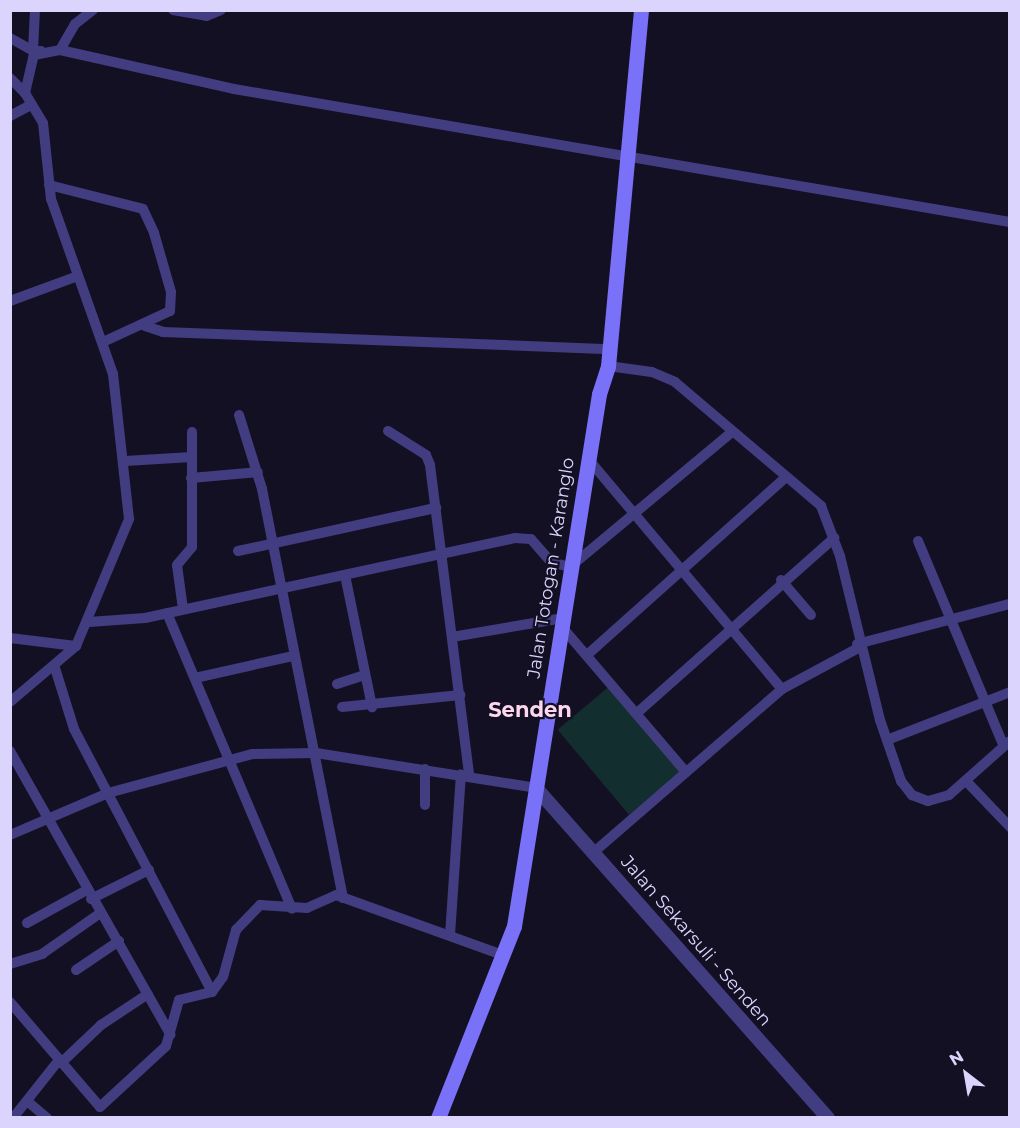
<!DOCTYPE html>
<html>
<head>
<meta charset="utf-8">
<style>
  body { margin:0 }
  #map { position:relative; width:1020px; height:1128px; overflow:hidden; background:#141024; font-family:Montserrat,sans-serif }
  div>[style] { position:absolute }
  .green>* { inset:0; background:#132e2e; transform-origin:0 0 }
  .minor>* { height:10px; margin:-5px; padding:0 5px; transform-origin:5px; border-radius:5px; background:#423d81 }
  .tertiary>* { height:14px; margin:-7px; padding:0 7px; transform-origin:7px; border-radius:7px; background:#423d81 }
  .secondary>* { height:15px; margin:-7.5px; padding:0 7.5px; transform-origin:7.5px; border-radius:7.5px; background:#7971f8 }
  span { translate:-50% -50%; white-space:nowrap; text-align:center; line-height:1.15; -webkit-text-stroke:4.5px #141024; paint-order:stroke }
  .street-label { font-size:18px; color:#dbd5fd }
  .quarter-label { font-size:21px; color:#fdd7ee; font-weight:700 }
  .frame { position:absolute; inset:0; border:12px solid #dbd5fd; pointer-events:none }
  .north { position:absolute; left:936px; top:1044px; width:60px; height:60px; -webkit-text-stroke:4px #141024; paint-order:stroke; rotate:329deg; font-size:16px; font-weight:700; line-height:24px; text-align:center; color:#dbd5fd }
  .north::after { content:''; display:block; margin:auto; width:21px; height:27px; background:#dbd5fd; clip-path:polygon(50% 0,100% 100%,50% 72%,0 100%) }
</style>
</head>
<body>
<div id="map">
  <div class="green">
    <i style="left:612px;top:684px;width:111px;height:71px;rotate:50deg"></i>
  </div>
  <div class="minor">
    <i style="left:35px;top:10px;width:41px;rotate:92.8deg"></i>
    <i style="left:33px;top:51px;width:8px"></i>
    <i style="left:173px;top:10px;width:34px;rotate:10deg"></i>
    <i style="left:206px;top:16px;width:16px;rotate:-22deg"></i>
    <i style="left:10px;top:38px;width:26px;rotate:29deg"></i>
    <i style="left:60px;top:50px;width:178px;rotate:12.6deg"></i>
    <i style="left:234px;top:89px;width:787px;rotate:9.73deg"></i>
    <i style="left:10px;top:78px;width:21px;rotate:45deg"></i>
    <i style="left:10px;top:116px;width:24px;rotate:-28deg"></i>
    <i style="left:49px;top:185px;width:97px;rotate:14.3deg"></i>
    <i style="left:143px;top:209px;width:26px;rotate:65deg"></i>
    <i style="left:154px;top:233px;width:61px;rotate:73.9deg"></i>
    <i style="left:171px;top:292px;width:19px;rotate:93deg"></i>
    <i style="left:170px;top:311px;width:72px;rotate:155.2deg"></i>
    <i style="left:10px;top:301px;width:72px;rotate:-20.2deg"></i>
    <i style="left:145px;top:326px;width:19px;rotate:18deg"></i>
    <i style="left:163px;top:332px;width:447px;rotate:2.2deg"></i>
    <i style="left:608px;top:366px;width:44px;rotate:7.8deg"></i>
    <i style="left:652px;top:372px;width:25px;rotate:23deg"></i>
    <i style="left:675px;top:382px;width:192px;rotate:40.3deg"></i>
    <i style="left:821px;top:506px;width:53px;rotate:69.2deg"></i>
    <i style="left:840px;top:556px;width:169px;rotate:76.3deg"></i>
    <i style="left:880px;top:720px;width:65px;rotate:71deg"></i>
    <i style="left:901px;top:781px;width:18px;rotate:52deg"></i>
    <i style="left:912px;top:795px;width:17px;rotate:21deg"></i>
    <i style="left:928px;top:801px;width:22px;rotate:-16deg"></i>
    <i style="left:949px;top:795px;width:81px;rotate:-41.5deg"></i>
    <i style="left:239px;top:415px;width:77px;rotate:72.7deg"></i>
    <i style="left:262px;top:489px;width:417px;rotate:78.8deg"></i>
    <i style="left:388px;top:431px;width:45px;rotate:32.3deg"></i>
    <i style="left:426px;top:455px;width:11px;rotate:68deg"></i>
    <i style="left:430px;top:465px;width:312px;rotate:82.8deg"></i>
    <i style="left:589px;top:460px;width:299px;rotate:49.9deg"></i>
    <i style="left:125px;top:461px;width:67px;rotate:-3.4deg"></i>
    <i style="left:191px;top:478px;width:67px;rotate:-5.1deg"></i>
    <i style="left:918px;top:541px;width:220px;rotate:67.3deg"></i>
    <i style="left:238px;top:551px;width:203px;rotate:-12.3deg"></i>
    <i style="left:345px;top:575px;width:135px;rotate:78.4deg"></i>
    <i style="left:781px;top:580px;width:46px;rotate:49.4deg"></i>
    <i style="left:183px;top:609px;width:44px;rotate:-97.8deg"></i>
    <i style="left:177px;top:565px;width:23px;rotate:-50deg"></i>
    <i style="left:192px;top:547px;width:115px;rotate:-90deg"></i>
    <i style="left:167px;top:613px;width:321px;rotate:67.1deg"></i>
    <i style="left:89px;top:622px;width:56px;rotate:-4.1deg"></i>
    <i style="left:145px;top:618px;width:379px;rotate:-12.2deg"></i>
    <i style="left:515px;top:538px;width:16px;rotate:4deg"></i>
    <i style="left:531px;top:539px;width:30px;rotate:49deg"></i>
    <i style="left:551px;top:562px;width:20px;rotate:15deg"></i>
    <i style="left:570px;top:567px;width:211px;rotate:-39.8deg"></i>
    <i style="left:562px;top:627px;width:191px;rotate:49.5deg"></i>
    <i style="left:452px;top:637px;width:113px;rotate:-9.7deg"></i>
    <i style="left:10px;top:638px;width:66px;rotate:6.9deg"></i>
    <i style="left:857px;top:644px;width:158px;rotate:-14.7deg"></i>
    <i style="left:587px;top:655px;width:266px;rotate:-41.8deg"></i>
    <i style="left:55px;top:668px;width:64px;rotate:72.7deg"></i>
    <i style="left:74px;top:729px;width:297px;rotate:62.3deg"></i>
    <i style="left:195px;top:678px;width:100px;rotate:-12.7deg"></i>
    <i style="left:337px;top:684px;width:29px;rotate:-18deg"></i>
    <i style="left:10px;top:702px;width:87px;rotate:-40.3deg"></i>
    <i style="left:76px;top:646px;width:138px;rotate:-67.3deg"></i>
    <i style="left:129px;top:519px;width:146px;rotate:-96.3deg"></i>
    <i style="left:113px;top:374px;width:186px;rotate:-109.5deg"></i>
    <i style="left:51px;top:199px;width:76px;rotate:-96deg"></i>
    <i style="left:43px;top:123px;width:35px;rotate:-121deg"></i>
    <i style="left:25px;top:93px;width:39px;rotate:-77deg"></i>
    <i style="left:34px;top:55px;width:26px;rotate:-11deg"></i>
    <i style="left:60px;top:50px;width:30px;rotate:-60deg"></i>
    <i style="left:75px;top:24px;width:23px;rotate:-38deg"></i>
    <i style="left:342px;top:707px;width:119px;rotate:-5.8deg"></i>
    <i style="left:637px;top:713px;width:264px;rotate:-41.6deg"></i>
    <i style="left:887px;top:740px;width:132px;rotate:-21.3deg"></i>
    <i style="left:10px;top:751px;width:326px;rotate:60.5deg"></i>
    <i style="left:425px;top:769px;width:36px;rotate:90deg"></i>
    <i style="left:968px;top:783px;width:61px;rotate:46.3deg"></i>
    <i style="left:10px;top:835px;width:107px;rotate:-23.2deg"></i>
    <i style="left:108px;top:793px;width:150px;rotate:-15.1deg"></i>
    <i style="left:253px;top:754px;width:63px;rotate:-0.9deg"></i>
    <i style="left:316px;top:753px;width:223px;rotate:9deg"></i>
    <i style="left:594px;top:852px;width:249px;rotate:-40.9deg"></i>
    <i style="left:782px;top:689px;width:86px;rotate:-28.3deg"></i>
    <i style="left:91px;top:899px;width:65px;rotate:-26.6deg"></i>
    <i style="left:27px;top:923px;width:68px;rotate:-28.8deg"></i>
    <i style="left:450px;top:935px;width:161px;rotate:-86.1deg"></i>
    <i style="left:10px;top:964px;width:34px;rotate:-17deg"></i>
    <i style="left:42px;top:954px;width:70px;rotate:-35.1deg"></i>
    <i style="left:76px;top:970px;width:52px;rotate:-34deg"></i>
    <i style="left:10px;top:1002px;width:138px;rotate:49.4deg"></i>
    <i style="left:100px;top:1107px;width:90px;rotate:-42.7deg"></i>
    <i style="left:166px;top:1046px;width:48px;rotate:-74.2deg"></i>
    <i style="left:179px;top:1000px;width:34px;rotate:-14deg"></i>
    <i style="left:212px;top:992px;width:19px;rotate:-54deg"></i>
    <i style="left:223px;top:977px;width:49px;rotate:-74.5deg"></i>
    <i style="left:236px;top:930px;width:35px;rotate:-46deg"></i>
    <i style="left:260px;top:905px;width:47px;rotate:3.7deg"></i>
    <i style="left:307px;top:908px;width:32px;rotate:-24deg"></i>
    <i style="left:336px;top:895px;width:177px;rotate:19.8deg"></i>
    <i style="left:61px;top:1063px;width:55px;rotate:-43.5deg"></i>
    <i style="left:101px;top:1025px;width:56px;rotate:-33.4deg"></i>
    <i style="left:27px;top:1101px;width:26px;rotate:40deg"></i>
    <i style="left:13px;top:1118px;width:74px;rotate:-51.6deg"></i>
  </div>
  <div class="tertiary">
    <i style="left:536px;top:788px;width:441px;rotate:48.5deg"></i>
  </div>
  <div class="secondary">
    <i style="left:438px;top:1118px;width:206px;rotate:-68.4deg"></i>
    <i style="left:514px;top:926px;width:539px;rotate:-80.92deg"></i>
    <i style="left:599px;top:394px;width:29px;rotate:-72deg"></i>
    <i style="left:608px;top:366px;width:358px;rotate:-84.7deg"></i>
  </div>
  <div class="street-label">
    <span style="left:551px;top:568px;rotate:-81deg">Jalan Totogan - Karanglo</span>
    <span style="left:696px;top:941px;rotate:49deg">Jalan Sekarsuli - Senden</span>
  </div>
  <div class="quarter-label">
    <span style="left:530px;top:710px">Senden</span>
  </div>
  <div class="frame"></div>
  <div class="north">N</div>
</div>
</body>
</html>
